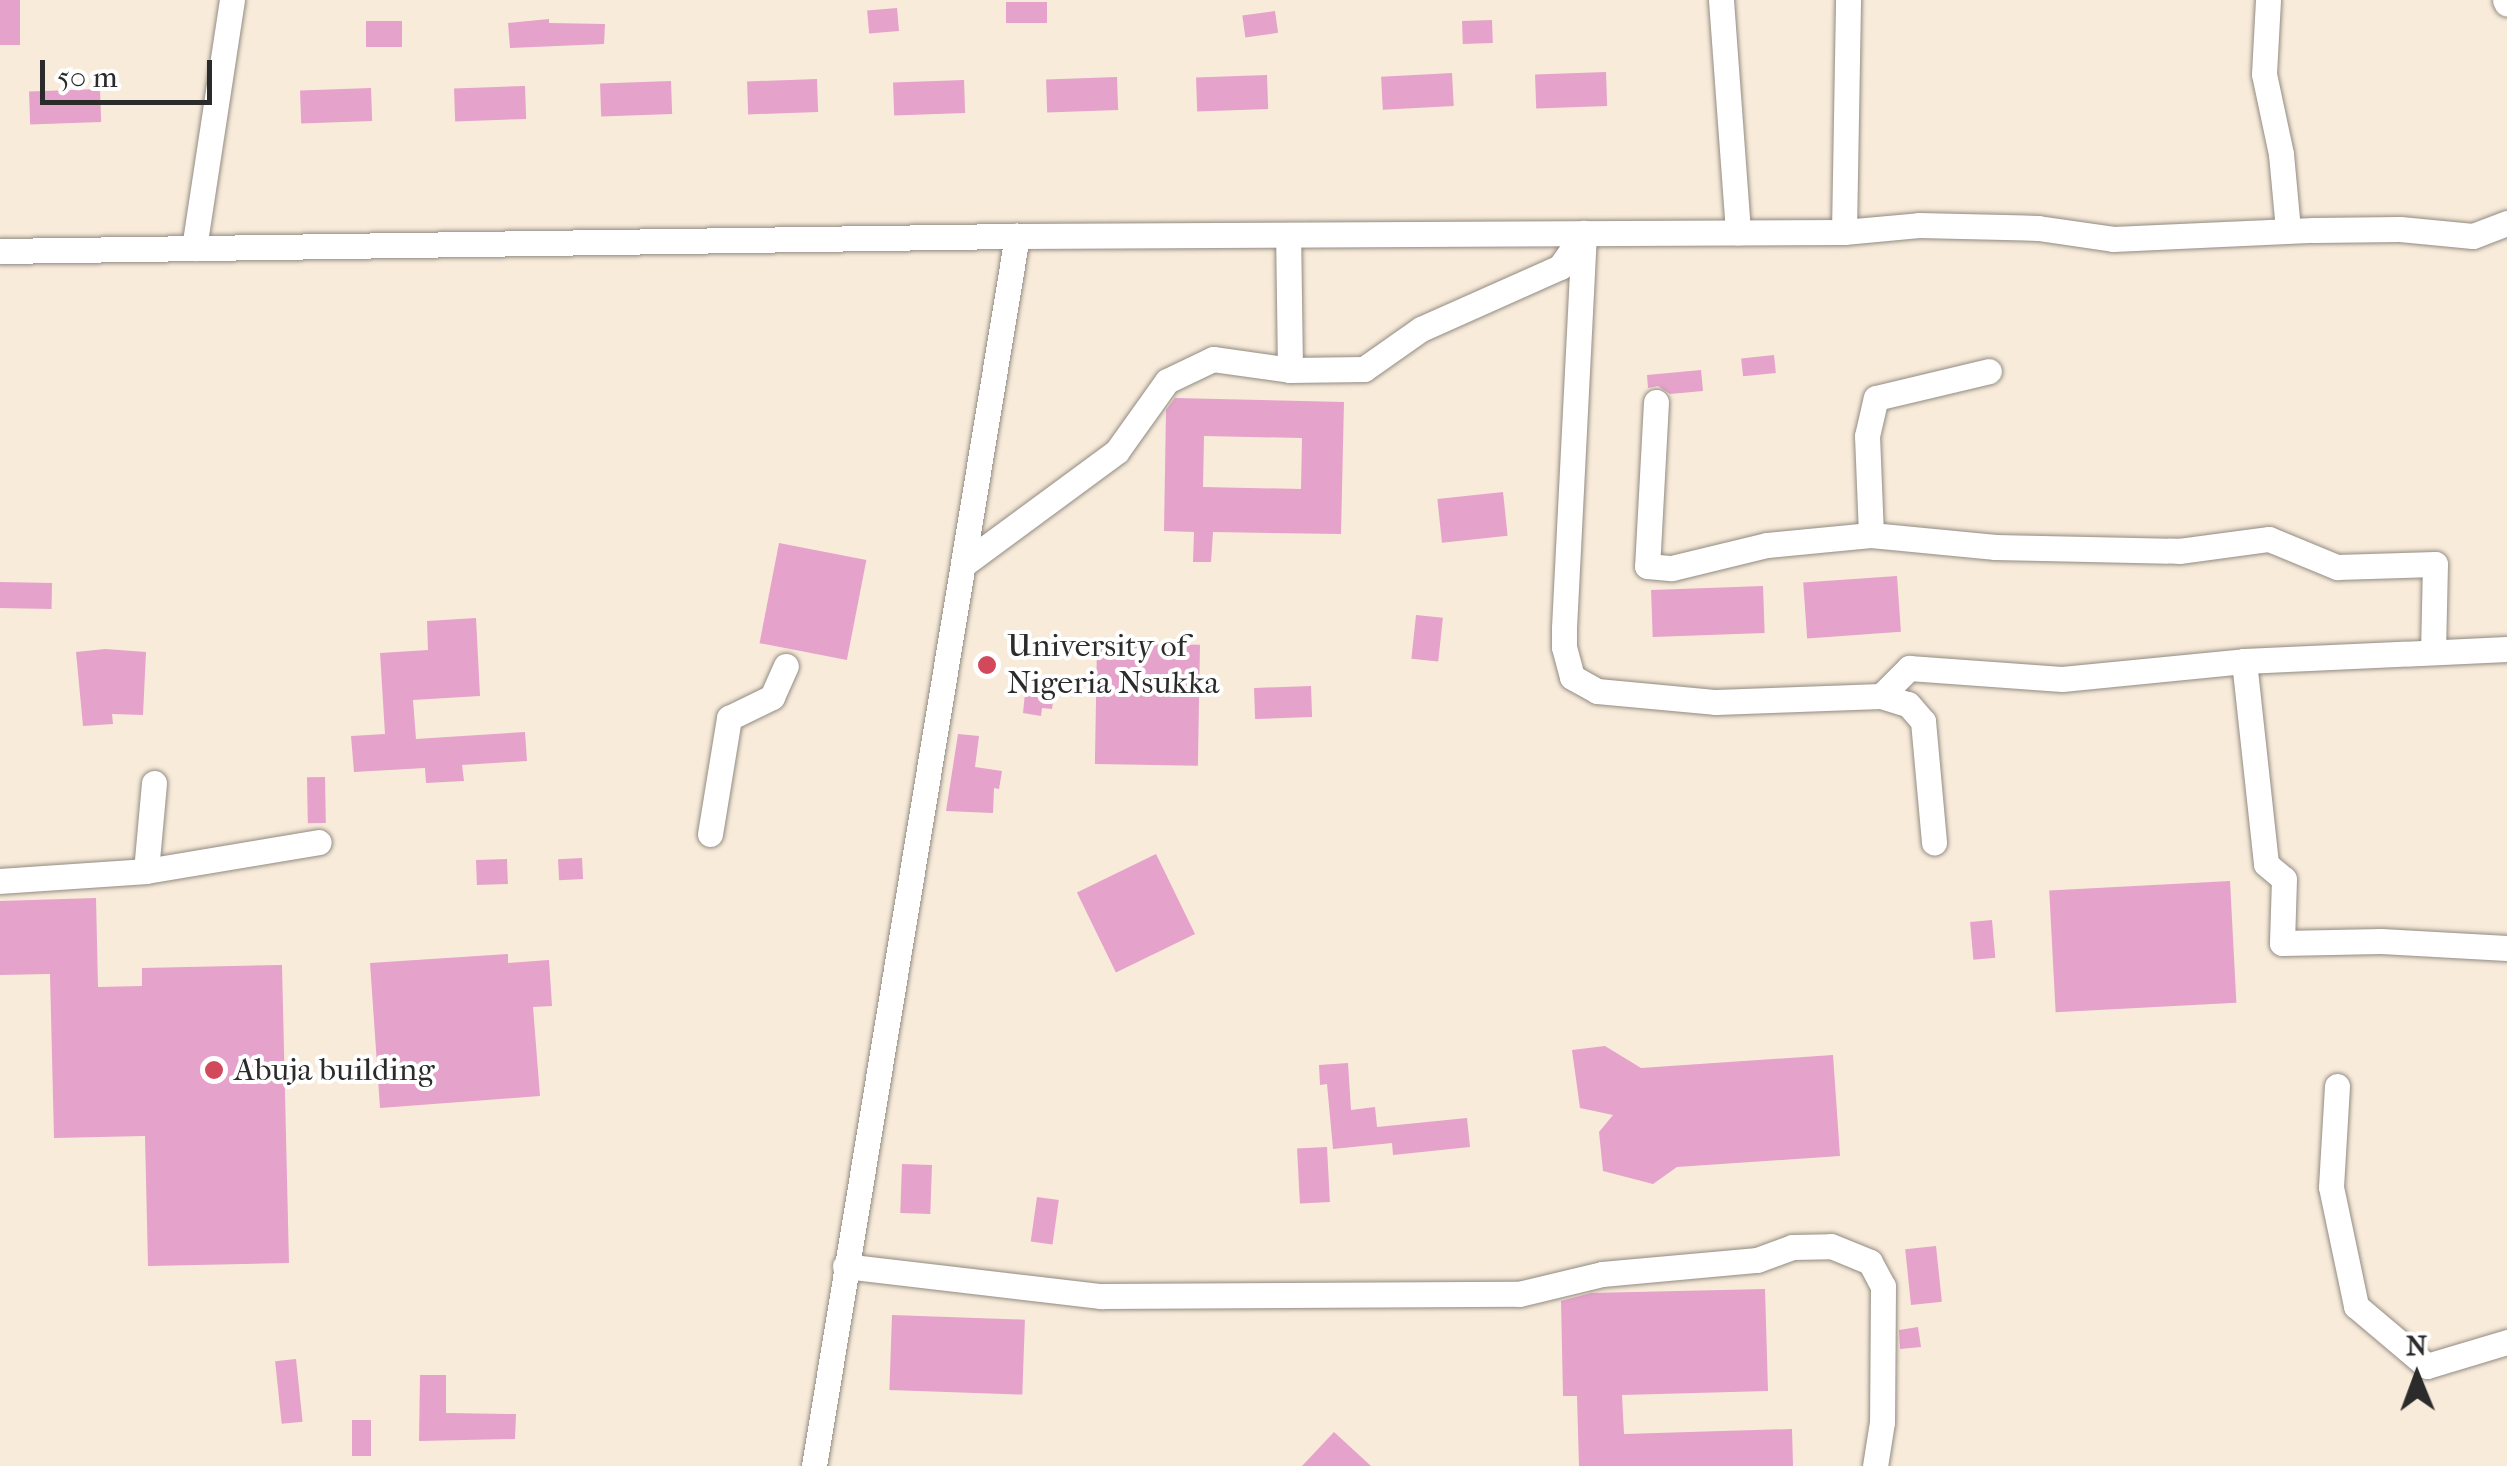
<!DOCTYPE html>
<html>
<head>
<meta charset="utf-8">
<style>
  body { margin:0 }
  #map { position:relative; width:2507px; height:1466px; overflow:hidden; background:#f8ebda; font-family:"IM FELL French Canon",serif }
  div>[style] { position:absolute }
  .building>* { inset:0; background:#e5a2cb; transform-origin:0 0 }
  .roads { filter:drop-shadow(0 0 2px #928b82) drop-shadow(0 0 2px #928b82) }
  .minor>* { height:25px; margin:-12.5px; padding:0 12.5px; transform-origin:12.5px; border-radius:12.5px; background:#fff }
  .dots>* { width:28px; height:28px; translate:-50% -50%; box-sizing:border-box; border:5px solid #fff; border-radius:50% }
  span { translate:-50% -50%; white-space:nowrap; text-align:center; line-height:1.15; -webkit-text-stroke:8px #fff; paint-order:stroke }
  .poi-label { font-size:32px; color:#2b2b2b }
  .left { translate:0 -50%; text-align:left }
  .north { position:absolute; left:2367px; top:1326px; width:100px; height:100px; -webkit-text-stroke:8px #fff; paint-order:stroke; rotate:359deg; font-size:28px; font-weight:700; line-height:40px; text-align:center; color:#2b2b2b }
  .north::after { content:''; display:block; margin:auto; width:35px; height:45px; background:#2b2b2b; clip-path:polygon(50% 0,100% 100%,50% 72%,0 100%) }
  .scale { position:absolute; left:40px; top:60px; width:172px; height:45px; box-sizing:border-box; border:5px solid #2b2b2b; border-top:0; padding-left:12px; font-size:30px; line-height:35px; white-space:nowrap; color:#2b2b2b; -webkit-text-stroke:8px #fff; paint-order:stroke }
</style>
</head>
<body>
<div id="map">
  <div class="building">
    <i style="left:0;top:0;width:20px;height:45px"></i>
    <i style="left:1006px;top:2px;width:41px;height:21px"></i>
    <i style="left:897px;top:8px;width:23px;height:30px;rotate:85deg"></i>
    <i style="left:1275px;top:11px;width:22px;height:33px;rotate:82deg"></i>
    <i style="clip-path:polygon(549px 19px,549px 23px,605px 24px,604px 44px,510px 48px,508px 23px)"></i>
    <i style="left:1492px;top:20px;width:23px;height:30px;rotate:88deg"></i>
    <i style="left:402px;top:21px;width:26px;height:36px;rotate:90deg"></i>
    <i style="left:1606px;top:72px;width:34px;height:71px;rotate:88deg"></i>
    <i style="left:1452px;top:73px;width:33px;height:71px;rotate:87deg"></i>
    <i style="left:1267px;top:75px;width:34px;height:71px;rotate:88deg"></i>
    <i style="left:1117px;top:77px;width:33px;height:71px;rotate:88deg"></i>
    <i style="left:817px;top:79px;width:33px;height:70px;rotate:88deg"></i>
    <i style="left:964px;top:80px;width:33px;height:71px;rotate:88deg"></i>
    <i style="left:671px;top:81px;width:33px;height:71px;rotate:88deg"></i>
    <i style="left:525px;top:86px;width:33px;height:71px;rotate:88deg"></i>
    <i style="left:371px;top:88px;width:33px;height:71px;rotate:88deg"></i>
    <i style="left:100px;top:89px;width:33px;height:71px;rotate:88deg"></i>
    <i style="left:1774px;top:355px;width:18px;height:33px;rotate:84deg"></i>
    <i style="clip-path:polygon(1701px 370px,1703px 391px,1670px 394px,1658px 386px,1648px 388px,1647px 375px)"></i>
    <i style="clip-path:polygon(evenodd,1175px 398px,1344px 402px,1341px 534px,1213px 532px,1211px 562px,1193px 562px,1194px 532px,1164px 531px,1166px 410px,1175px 398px,1204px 436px,1302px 438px,1301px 489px,1203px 487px,1204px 436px)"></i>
    <i style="left:1503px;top:492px;width:44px;height:66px;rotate:84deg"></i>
    <i style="left:779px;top:543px;width:89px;height:102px;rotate:11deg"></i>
    <i style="left:1897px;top:576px;width:56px;height:94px;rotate:86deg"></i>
    <i style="left:0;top:582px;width:52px;height:26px;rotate:1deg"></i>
    <i style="left:1763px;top:586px;width:47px;height:112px;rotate:88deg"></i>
    <i style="left:1416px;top:615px;width:27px;height:44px;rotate:6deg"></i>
    <i style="clip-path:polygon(476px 618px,480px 696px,413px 700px,416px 739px,525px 732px,527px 761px,462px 765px,464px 781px,426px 783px,425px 768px,354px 772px,351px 736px,385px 734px,380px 653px,428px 650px,427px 621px)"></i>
    <i style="left:1097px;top:643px;width:103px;height:121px;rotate:1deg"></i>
    <i style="clip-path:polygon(105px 649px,146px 652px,143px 715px,112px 714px,113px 724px,83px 726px,76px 652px)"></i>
    <i style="clip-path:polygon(1026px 683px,1055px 687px,1052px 709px,1042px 708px,1041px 716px,1023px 713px)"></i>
    <i style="left:1311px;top:686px;width:31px;height:57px;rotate:88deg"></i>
    <i style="clip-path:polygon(958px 734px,979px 736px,975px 767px,1002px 771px,999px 789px,994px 788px,993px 813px,946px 811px)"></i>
    <i style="left:325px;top:777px;width:46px;height:18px;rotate:89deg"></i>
    <i style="left:1156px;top:854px;width:89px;height:88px;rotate:64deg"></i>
    <i style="left:582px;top:858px;width:21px;height:24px;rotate:87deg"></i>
    <i style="left:507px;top:859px;width:25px;height:31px;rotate:88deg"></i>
    <i style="left:2230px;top:881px;width:122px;height:181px;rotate:87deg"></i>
    <i style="clip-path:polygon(96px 898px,98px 987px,142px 986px,142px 968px,282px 965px,289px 1263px,148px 1266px,145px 1136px,54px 1138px,50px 974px,0 975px,0 901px)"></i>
    <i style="left:1992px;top:920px;width:38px;height:22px;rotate:85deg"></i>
    <i style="clip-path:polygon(508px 954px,508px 963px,549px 960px,552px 1006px,533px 1007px,540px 1096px,380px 1108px,370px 963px)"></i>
    <i style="clip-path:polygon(1605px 1046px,1641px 1068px,1833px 1055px,1840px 1156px,1677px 1167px,1653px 1184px,1603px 1171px,1599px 1132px,1613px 1115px,1580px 1108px,1572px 1050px)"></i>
    <i style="clip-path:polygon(1348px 1063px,1351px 1110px,1375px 1107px,1377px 1127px,1467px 1118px,1470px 1147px,1393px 1155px,1392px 1143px,1333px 1149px,1327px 1084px,1320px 1085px,1319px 1065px)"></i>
    <i style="left:1327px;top:1147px;width:55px;height:30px;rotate:87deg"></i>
    <i style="left:902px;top:1164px;width:30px;height:49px;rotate:2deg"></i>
    <i style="left:1037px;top:1197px;width:22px;height:45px;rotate:8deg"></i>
    <i style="left:1936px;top:1246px;width:56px;height:31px;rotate:84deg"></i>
    <i style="clip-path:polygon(1765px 1289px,1768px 1391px,1622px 1395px,1624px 1434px,1792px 1429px,1793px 1466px,1579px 1466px,1577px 1396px,1563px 1396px,1561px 1301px,1591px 1293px)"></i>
    <i style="left:892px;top:1315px;width:133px;height:75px;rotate:2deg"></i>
    <i style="clip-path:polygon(1918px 1327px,1921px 1347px,1900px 1349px,1899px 1330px)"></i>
    <i style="left:296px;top:1359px;width:63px;height:21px;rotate:84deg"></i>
    <i style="clip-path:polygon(420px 1375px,446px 1375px,446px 1413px,516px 1414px,515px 1439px,419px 1441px)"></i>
    <i style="left:352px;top:1420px;width:19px;height:36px"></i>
    <i style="clip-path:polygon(1334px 1432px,1371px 1466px,1302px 1466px)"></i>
  </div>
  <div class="roads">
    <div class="minor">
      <i style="left:1721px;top:0;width:233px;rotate:85.8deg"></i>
      <i style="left:2268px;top:0;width:74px;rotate:93.1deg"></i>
      <i style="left:2264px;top:74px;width:82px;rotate:78deg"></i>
      <i style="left:2281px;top:154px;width:76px;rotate:84.7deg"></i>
      <i style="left:2505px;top:0;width:4px;rotate:63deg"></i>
      <i style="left:1844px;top:232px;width:232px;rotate:-89deg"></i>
      <i style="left:1584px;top:233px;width:396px;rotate:92.9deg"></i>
      <i style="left:1564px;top:628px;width:19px;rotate:90deg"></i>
      <i style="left:1564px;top:647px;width:31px;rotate:75deg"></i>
      <i style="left:1572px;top:677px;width:29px;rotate:29deg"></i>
      <i style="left:1597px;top:691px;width:120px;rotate:5.3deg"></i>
      <i style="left:1716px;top:702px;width:165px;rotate:-2.1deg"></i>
      <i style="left:1881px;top:696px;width:28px;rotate:17deg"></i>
      <i style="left:1908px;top:704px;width:23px;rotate:49deg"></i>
      <i style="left:1923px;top:721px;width:122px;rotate:84.8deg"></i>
      <i style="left:194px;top:248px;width:251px;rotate:-81.3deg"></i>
      <i style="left:0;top:251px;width:1017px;rotate:-0.85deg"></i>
      <i style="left:1017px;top:236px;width:827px;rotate:-0.28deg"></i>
      <i style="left:1844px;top:232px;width:75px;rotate:-5.3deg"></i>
      <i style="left:1919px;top:225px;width:119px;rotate:1.4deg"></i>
      <i style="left:2038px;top:228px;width:76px;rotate:8.3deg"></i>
      <i style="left:2113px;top:239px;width:201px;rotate:-2.6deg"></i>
      <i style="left:2314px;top:230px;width:86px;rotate:-0.7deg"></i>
      <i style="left:2400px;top:229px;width:73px;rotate:5.5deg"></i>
      <i style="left:2473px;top:236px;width:36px;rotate:-21deg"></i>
      <i style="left:1290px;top:370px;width:74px;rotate:-0.8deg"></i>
      <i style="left:1364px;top:369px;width:70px;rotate:-35.1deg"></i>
      <i style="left:1421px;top:329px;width:152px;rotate:-24deg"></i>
      <i style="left:1560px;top:267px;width:42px;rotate:-54.8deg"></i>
      <i style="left:1656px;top:402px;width:164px;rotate:93.1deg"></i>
      <i style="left:1647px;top:566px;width:25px;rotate:5deg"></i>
      <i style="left:1672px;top:568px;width:98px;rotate:-13.6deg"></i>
      <i style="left:1767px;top:545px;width:104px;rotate:-5.5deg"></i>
      <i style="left:1871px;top:535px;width:125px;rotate:5.5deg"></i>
      <i style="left:1995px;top:547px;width:184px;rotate:1.2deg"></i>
      <i style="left:2179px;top:551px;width:91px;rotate:-7.6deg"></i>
      <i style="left:2269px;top:539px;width:74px;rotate:22.4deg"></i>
      <i style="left:2337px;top:567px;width:98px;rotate:-1.8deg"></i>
      <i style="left:2435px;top:564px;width:88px;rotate:91.3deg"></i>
      <i style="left:1871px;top:535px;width:99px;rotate:-92.3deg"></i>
      <i style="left:1867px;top:436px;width:39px;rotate:-77deg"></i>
      <i style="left:1876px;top:398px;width:116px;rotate:-13.4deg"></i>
      <i style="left:964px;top:564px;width:190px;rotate:-36.4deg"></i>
      <i style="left:1117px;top:451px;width:86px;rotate:-54.5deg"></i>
      <i style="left:1167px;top:381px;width:51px;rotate:-25.6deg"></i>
      <i style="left:1213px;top:359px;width:78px;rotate:8.1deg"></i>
      <i style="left:1290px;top:370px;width:135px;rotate:-90.8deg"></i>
      <i style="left:2244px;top:661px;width:204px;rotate:83.8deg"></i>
      <i style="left:2266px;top:864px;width:23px;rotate:40deg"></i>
      <i style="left:2284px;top:879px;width:64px;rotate:91.8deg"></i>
      <i style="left:2282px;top:943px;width:99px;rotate:-1.2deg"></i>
      <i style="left:2381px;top:941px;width:126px;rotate:3.2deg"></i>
      <i style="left:1881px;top:696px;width:40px;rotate:-45deg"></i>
      <i style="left:1909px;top:668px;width:153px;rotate:4.1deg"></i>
      <i style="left:2062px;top:679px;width:183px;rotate:-5.6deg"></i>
      <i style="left:2244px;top:661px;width:263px;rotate:-2.6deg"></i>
      <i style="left:154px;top:783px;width:88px;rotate:95.2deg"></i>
      <i style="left:146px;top:871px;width:175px;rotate:-9.5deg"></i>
      <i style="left:710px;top:834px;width:118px;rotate:-80.7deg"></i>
      <i style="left:729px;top:718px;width:48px;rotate:-26deg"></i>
      <i style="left:772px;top:697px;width:34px;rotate:-66deg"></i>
      <i style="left:0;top:881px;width:146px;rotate:-3.9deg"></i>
      <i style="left:2337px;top:1086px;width:101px;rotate:93.4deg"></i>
      <i style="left:2331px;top:1187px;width:122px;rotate:78.1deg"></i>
      <i style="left:2356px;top:1306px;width:93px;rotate:40.2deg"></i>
      <i style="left:2427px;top:1366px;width:84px;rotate:-16.7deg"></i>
      <i style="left:845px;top:1266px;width:258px;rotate:6.7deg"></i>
      <i style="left:1101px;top:1296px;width:418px;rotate:-0.3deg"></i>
      <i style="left:1519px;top:1294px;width:85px;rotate:-13.5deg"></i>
      <i style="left:1602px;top:1274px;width:156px;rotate:-5.2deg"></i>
      <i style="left:1757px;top:1260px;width:37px;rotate:-20deg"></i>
      <i style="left:1792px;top:1247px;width:39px;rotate:-1deg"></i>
      <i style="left:1831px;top:1246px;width:42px;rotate:22.3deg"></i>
      <i style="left:1870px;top:1262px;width:27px;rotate:62deg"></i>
      <i style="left:1883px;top:1286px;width:136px;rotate:90.4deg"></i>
      <i style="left:1882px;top:1422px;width:45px;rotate:99deg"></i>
      <i style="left:814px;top:1466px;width:1247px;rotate:-80.63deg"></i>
    </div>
  </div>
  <div class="dots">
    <i style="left:987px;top:665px;background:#d1495b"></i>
    <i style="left:214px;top:1070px;background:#d1495b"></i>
  </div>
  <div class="poi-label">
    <span class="left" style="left:1007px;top:665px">University of<br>Nigeria Nsukka</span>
    <span class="left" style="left:234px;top:1070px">Abuja building</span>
  </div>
  <div class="north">N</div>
  <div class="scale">50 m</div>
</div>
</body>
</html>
